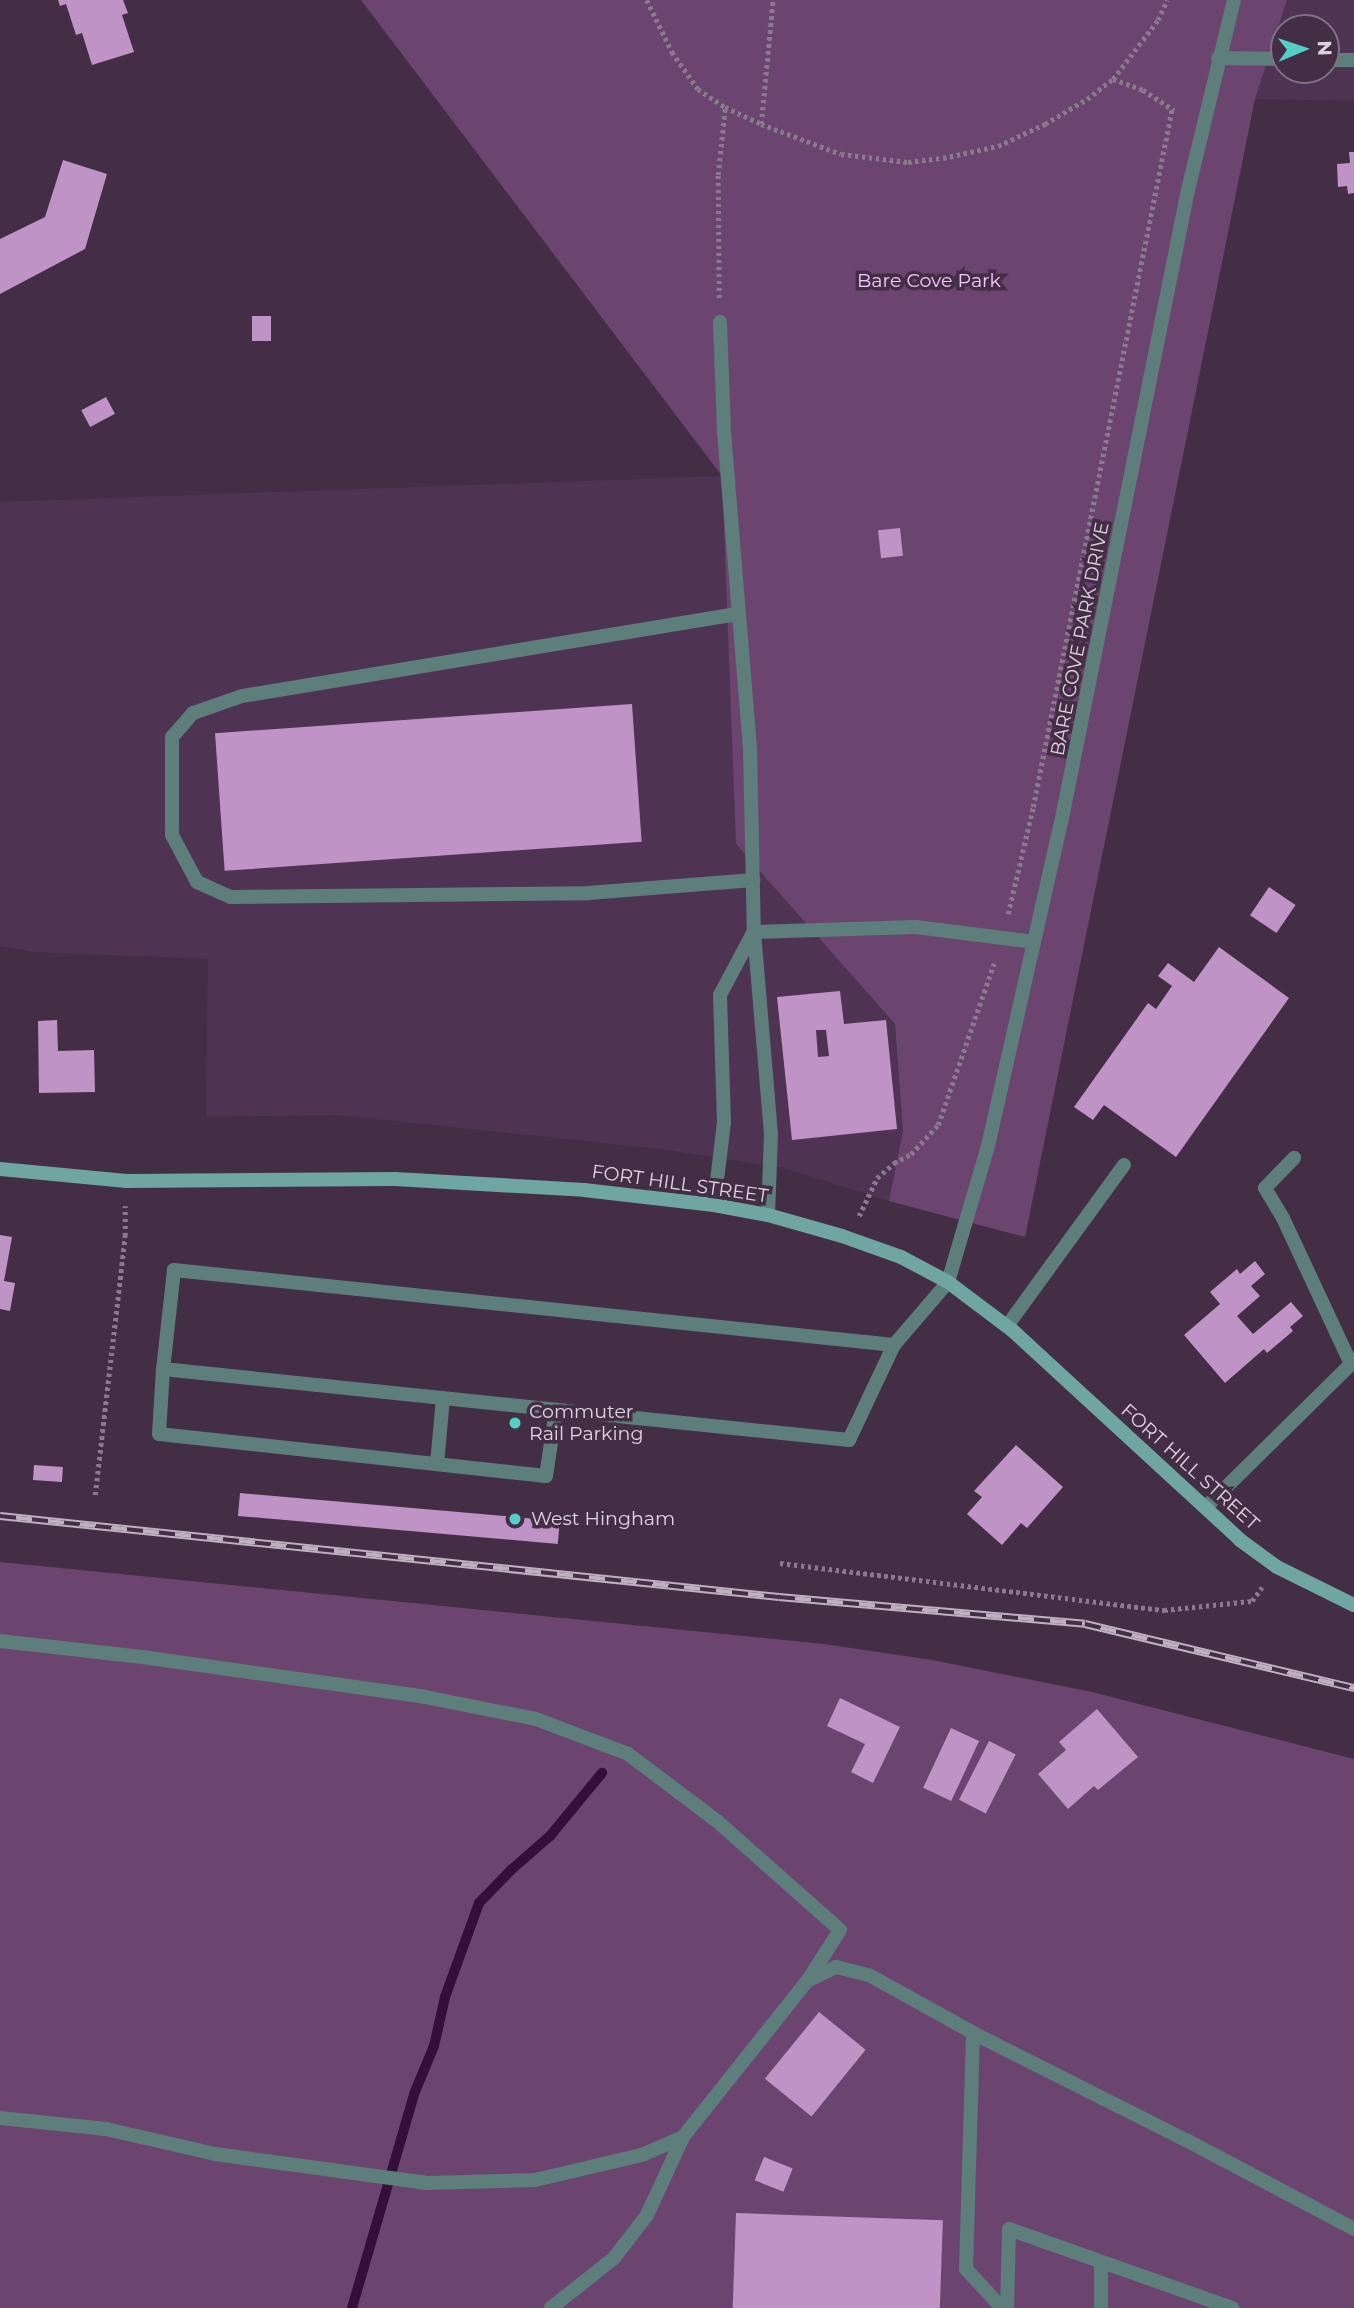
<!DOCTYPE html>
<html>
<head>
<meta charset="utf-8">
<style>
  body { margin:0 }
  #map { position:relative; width:1354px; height:2308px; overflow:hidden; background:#432e46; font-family:Montserrat,sans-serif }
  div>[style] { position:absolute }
  .built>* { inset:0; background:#4e3452 }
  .green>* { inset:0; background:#6b4570 }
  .stream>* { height:10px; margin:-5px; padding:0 5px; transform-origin:5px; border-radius:5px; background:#330f39 }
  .building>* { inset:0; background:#bf93c5; transform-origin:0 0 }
  .path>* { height:4.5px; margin-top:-2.25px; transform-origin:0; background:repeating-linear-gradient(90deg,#8b798d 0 3.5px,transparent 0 7px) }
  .service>* { height:14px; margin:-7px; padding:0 7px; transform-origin:7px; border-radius:7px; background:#5d7e7b }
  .minor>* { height:14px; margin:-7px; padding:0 7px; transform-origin:7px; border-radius:7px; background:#5d7e7b }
  .secondary>* { height:14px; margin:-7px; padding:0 7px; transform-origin:7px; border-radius:7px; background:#6fa6a1 }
  .rail>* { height:8px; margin-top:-4px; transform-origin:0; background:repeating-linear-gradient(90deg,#432e46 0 16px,#bfb0c0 0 32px); box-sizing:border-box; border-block:2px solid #bfb0c0 }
  .dots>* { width:19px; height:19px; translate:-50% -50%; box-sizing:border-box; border:4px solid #432e46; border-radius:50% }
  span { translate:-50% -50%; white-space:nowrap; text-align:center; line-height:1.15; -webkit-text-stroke:7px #432e46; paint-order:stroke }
  .park-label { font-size:19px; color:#f6c5fd }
  .street-label { font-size:19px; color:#e0d3e1 }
  .poi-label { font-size:19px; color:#e0d3e1 }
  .left { translate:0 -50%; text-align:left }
  .north { position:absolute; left:1270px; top:14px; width:70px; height:70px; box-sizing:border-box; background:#432e46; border:2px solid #827084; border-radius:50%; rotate:88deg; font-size:19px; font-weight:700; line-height:28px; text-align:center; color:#e0d3e1 }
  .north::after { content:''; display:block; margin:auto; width:24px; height:32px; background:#55cec5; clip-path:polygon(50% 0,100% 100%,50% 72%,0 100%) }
</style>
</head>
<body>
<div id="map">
  <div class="built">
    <i style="clip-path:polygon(evenodd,1287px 0,1354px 0,1354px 101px,1255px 99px,1287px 0,1284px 28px,1326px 28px,1326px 70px,1284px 70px,1284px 28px)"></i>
    <i style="clip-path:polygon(722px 476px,736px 844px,895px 1024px,903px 1131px,889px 1201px,784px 1168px,661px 1149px,338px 1115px,206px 1117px,208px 959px,35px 952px,0 946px,0 502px)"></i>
  </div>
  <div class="green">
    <i style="clip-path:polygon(361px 0,1287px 0,1255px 99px,1025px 1237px,889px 1201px,903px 1131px,895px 1024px,736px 844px,722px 476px)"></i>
    <i style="clip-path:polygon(0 1562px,824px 1644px,932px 1660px,1092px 1692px,1354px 1759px,1354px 2308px,0 2308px)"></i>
  </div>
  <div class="stream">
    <i style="left:352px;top:2308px;width:223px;rotate:-73.8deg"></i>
    <i style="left:414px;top:2094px;width:52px;rotate:-67.4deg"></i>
    <i style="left:434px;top:2046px;width:50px;rotate:-77.3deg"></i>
    <i style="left:445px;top:1997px;width:100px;rotate:-70.1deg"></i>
    <i style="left:479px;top:1903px;width:46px;rotate:-45.9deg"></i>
    <i style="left:511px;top:1870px;width:52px;rotate:-41.1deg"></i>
    <i style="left:550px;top:1836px;width:82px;rotate:-50.5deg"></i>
  </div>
  <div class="building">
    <i style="clip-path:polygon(58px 0,123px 0,128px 13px,122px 15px,134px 52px,92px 65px,82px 33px,76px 35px,66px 4px,60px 6px)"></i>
    <i style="clip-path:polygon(1349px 152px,1354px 152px,1354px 193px,1348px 194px,1347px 186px,1338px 187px,1337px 164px,1350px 163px)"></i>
    <i style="clip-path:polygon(63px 160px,107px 174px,85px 249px,0 294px,0 239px,45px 217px)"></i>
    <i style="left:252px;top:316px;width:19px;height:25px"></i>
    <i style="left:106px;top:397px;width:19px;height:28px;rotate:62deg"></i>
    <i style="left:900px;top:528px;width:28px;height:22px;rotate:84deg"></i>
    <i style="left:632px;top:704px;width:138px;height:418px;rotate:86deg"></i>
    <i style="left:1269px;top:887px;width:32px;height:34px;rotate:34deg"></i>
    <i style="clip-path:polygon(1219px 947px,1289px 998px,1176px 1157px,1104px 1105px,1093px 1120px,1074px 1107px,1148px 1003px,1156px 1009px,1172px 986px,1158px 976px,1168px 963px,1194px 982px)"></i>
    <i style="clip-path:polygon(evenodd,840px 991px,844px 1024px,886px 1020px,897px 1129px,792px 1140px,777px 997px,840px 991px,816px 1030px,826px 1030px,829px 1056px,818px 1057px,816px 1030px)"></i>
    <i style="clip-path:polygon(57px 1020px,58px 1051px,94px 1050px,95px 1092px,39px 1093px,38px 1021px)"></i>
    <i style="clip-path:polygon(0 1235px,12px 1237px,4px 1281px,15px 1283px,10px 1311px,0 1309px)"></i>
    <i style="clip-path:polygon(1255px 1261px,1265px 1274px,1251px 1286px,1260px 1296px,1237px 1316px,1253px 1334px,1291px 1302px,1303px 1316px,1290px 1327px,1293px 1331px,1267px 1353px,1264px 1349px,1225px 1383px,1184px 1335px,1220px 1304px,1210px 1292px,1237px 1269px,1240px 1274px)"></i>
    <i style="clip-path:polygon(1016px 1445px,1063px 1487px,1027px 1528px,1021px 1523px,1002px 1545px,967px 1514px,982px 1497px,974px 1491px)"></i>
    <i style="left:34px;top:1465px;width:29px;height:15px;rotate:4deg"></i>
    <i style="left:240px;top:1493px;width:321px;height:23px;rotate:5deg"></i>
    <i style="clip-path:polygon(840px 1698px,900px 1727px,873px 1783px,851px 1772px,865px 1744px,827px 1726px)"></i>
    <i style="clip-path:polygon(1097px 1709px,1138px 1757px,1098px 1790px,1094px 1786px,1068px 1809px,1038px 1774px,1066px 1750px,1059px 1742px)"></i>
    <i style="left:951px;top:1728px;width:31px;height:66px;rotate:25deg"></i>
    <i style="left:989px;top:1741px;width:30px;height:66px;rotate:27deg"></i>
    <i style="left:819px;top:2012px;width:60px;height:86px;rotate:39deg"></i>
    <i style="left:764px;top:2157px;width:31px;height:25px;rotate:22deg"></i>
    <i style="left:736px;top:2213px;width:207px;height:95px;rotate:2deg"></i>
  </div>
  <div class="path">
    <i style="left:647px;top:0;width:58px;rotate:64.3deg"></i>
    <i style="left:672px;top:52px;width:45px;rotate:54.9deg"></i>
    <i style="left:698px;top:89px;width:32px;rotate:34deg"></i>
    <i style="left:725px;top:107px;width:40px;rotate:25deg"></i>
    <i style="left:761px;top:124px;width:85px;rotate:20.6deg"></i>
    <i style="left:841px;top:154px;width:67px;rotate:6.8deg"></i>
    <i style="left:908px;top:162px;width:35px;rotate:-7deg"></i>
    <i style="left:943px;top:158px;width:56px;rotate:-12.3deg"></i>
    <i style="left:998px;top:146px;width:52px;rotate:-25.1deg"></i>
    <i style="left:1045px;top:124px;width:49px;rotate:-30.8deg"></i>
    <i style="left:1087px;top:99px;width:33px;rotate:-38deg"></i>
    <i style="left:1113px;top:79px;width:74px;rotate:-52.7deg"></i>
    <i style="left:1158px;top:20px;width:22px;rotate:-66deg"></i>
    <i style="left:1113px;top:79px;width:32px;rotate:20deg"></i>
    <i style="left:1143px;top:90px;width:37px;rotate:33deg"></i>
    <i style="left:761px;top:124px;width:125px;rotate:-84.5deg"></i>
    <i style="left:719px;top:298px;width:123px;rotate:-90.5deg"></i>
    <i style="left:718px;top:175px;width:68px;rotate:-84.1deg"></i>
    <i style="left:1008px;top:914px;width:110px;rotate:-76.8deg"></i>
    <i style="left:1033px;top:807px;width:712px;rotate:-78.74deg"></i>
    <i style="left:859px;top:1216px;width:42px;rotate:-64.7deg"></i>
    <i style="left:877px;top:1178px;width:23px;rotate:-41deg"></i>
    <i style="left:894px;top:1163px;width:19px;rotate:-28deg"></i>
    <i style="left:911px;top:1154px;width:40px;rotate:-47deg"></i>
    <i style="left:938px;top:1125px;width:171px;rotate:-70.9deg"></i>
    <i style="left:95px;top:1495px;width:261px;rotate:-83.4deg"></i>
    <i style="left:125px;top:1236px;width:30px;rotate:-90deg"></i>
    <i style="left:780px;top:1563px;width:387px;rotate:7deg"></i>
    <i style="left:1164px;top:1610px;width:88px;rotate:-5.8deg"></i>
    <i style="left:1252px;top:1601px;width:17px;rotate:-54deg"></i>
  </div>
  <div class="service">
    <i style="left:720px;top:322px;width:110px;rotate:87.9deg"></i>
    <i style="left:724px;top:432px;width:317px;rotate:85.3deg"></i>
    <i style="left:750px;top:748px;width:184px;rotate:88.8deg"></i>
    <i style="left:754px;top:932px;width:162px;rotate:-1.8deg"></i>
    <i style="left:916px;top:927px;width:119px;rotate:7.2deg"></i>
    <i style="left:737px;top:614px;width:502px;rotate:170.59deg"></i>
    <i style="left:242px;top:696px;width:52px;rotate:160.9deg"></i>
    <i style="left:193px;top:713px;width:32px;rotate:131deg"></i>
    <i style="left:172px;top:737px;width:98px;rotate:90deg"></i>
    <i style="left:172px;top:835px;width:53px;rotate:62deg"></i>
    <i style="left:197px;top:882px;width:37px;rotate:24deg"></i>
    <i style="left:231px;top:897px;width:357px;rotate:-0.6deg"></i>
    <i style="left:588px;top:893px;width:166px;rotate:-4.5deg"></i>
    <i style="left:1007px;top:1326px;width:199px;rotate:-54deg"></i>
    <i style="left:894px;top:1345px;width:724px;rotate:-174.05deg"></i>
    <i style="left:174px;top:1270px;width:100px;rotate:96.3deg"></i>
    <i style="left:163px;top:1369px;width:690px;rotate:5.91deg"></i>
    <i style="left:849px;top:1440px;width:105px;rotate:-64.7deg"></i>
    <i style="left:894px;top:1345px;width:83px;rotate:-49.4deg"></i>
    <i style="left:163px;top:1369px;width:65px;rotate:93.5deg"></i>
    <i style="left:159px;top:1434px;width:389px;rotate:6.2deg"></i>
    <i style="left:546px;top:1476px;width:67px;rotate:-81.4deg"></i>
    <i style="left:437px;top:1464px;width:66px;rotate:-84.8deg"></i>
    <i style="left:1206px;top:1507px;width:204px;rotate:-44.6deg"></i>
    <i style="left:1351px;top:1364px;width:161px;rotate:-115deg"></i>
    <i style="left:1283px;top:1218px;width:35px;rotate:-121deg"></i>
    <i style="left:1265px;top:1188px;width:42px;rotate:-46deg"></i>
    <i style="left:0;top:1641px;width:143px;rotate:6.4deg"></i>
    <i style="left:142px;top:1657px;width:286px;rotate:8deg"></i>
    <i style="left:425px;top:1697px;width:113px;rotate:11.2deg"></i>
    <i style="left:536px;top:1719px;width:98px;rotate:20.8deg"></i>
    <i style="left:628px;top:1754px;width:111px;rotate:37deg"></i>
    <i style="left:717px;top:1821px;width:164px;rotate:41.5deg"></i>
    <i style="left:840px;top:1930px;width:59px;rotate:122.6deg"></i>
    <i style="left:973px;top:2033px;width:236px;rotate:91.7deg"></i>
    <i style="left:966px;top:2269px;width:53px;rotate:47.3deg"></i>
    <i style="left:0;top:2118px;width:107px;rotate:5.9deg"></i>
    <i style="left:106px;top:2129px;width:112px;rotate:12.9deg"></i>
    <i style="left:215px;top:2154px;width:214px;rotate:7.8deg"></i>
    <i style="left:427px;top:2183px;width:108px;rotate:-1.6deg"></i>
    <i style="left:535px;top:2180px;width:110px;rotate:-13.2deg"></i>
    <i style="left:642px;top:2155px;width:45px;rotate:-23.7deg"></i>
    <i style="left:551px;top:2308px;width:80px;rotate:-38.4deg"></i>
    <i style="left:614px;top:2258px;width:54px;rotate:-52.5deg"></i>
    <i style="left:647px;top:2215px;width:86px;rotate:-65.2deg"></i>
    <i style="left:683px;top:2137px;width:199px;rotate:-51.5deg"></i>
    <i style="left:807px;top:1981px;width:32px;rotate:-26deg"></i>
    <i style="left:836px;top:1967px;width:34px;rotate:14deg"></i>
    <i style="left:869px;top:1975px;width:128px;rotate:29deg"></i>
    <i style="left:981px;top:2037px;width:229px;rotate:26.7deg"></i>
    <i style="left:1186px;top:2140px;width:190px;rotate:27.9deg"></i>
    <i style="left:1007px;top:2308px;width:79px;rotate:-88.5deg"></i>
    <i style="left:1009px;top:2229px;width:237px;rotate:19.5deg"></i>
    <i style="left:1101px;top:2308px;width:46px;rotate:-90deg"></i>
  </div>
  <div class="minor">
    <i style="left:1218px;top:58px;width:66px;rotate:0.9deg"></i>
    <i style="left:1326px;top:60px;width:28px"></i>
    <i style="left:754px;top:932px;width:203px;rotate:85.2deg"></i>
    <i style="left:771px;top:1134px;width:81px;rotate:92.1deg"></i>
    <i style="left:714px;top:1205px;width:84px;rotate:-83.1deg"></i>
    <i style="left:724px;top:1122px;width:127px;rotate:-91.8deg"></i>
    <i style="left:720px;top:995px;width:70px;rotate:-62deg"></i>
    <i style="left:948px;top:1282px;width:142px;rotate:-73.6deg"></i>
    <i style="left:988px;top:1146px;width:331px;rotate:-77.3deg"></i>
    <i style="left:1061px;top:823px;width:646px;rotate:-78.66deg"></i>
    <i style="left:1188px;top:190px;width:195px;rotate:-76.4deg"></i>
  </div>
  <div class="secondary">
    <i style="left:0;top:1169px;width:127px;rotate:5.4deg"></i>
    <i style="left:126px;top:1181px;width:269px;rotate:-0.4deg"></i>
    <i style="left:395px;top:1179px;width:189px;rotate:3.3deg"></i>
    <i style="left:584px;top:1190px;width:131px;rotate:6.6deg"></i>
    <i style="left:714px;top:1205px;width:55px;rotate:10.5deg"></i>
    <i style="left:768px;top:1215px;width:77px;rotate:15.8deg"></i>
    <i style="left:842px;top:1236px;width:63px;rotate:19.6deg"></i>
    <i style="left:901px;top:1257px;width:53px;rotate:28deg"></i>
    <i style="left:948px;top:1282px;width:80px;rotate:36.9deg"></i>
    <i style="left:1012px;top:1330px;width:310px;rotate:42.6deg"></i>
    <i style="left:1240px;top:1540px;width:46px;rotate:36.1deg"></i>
    <i style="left:1277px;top:1567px;width:86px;rotate:26.3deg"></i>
  </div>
  <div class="rail">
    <i style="left:0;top:1516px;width:783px;rotate:5.94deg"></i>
    <i style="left:779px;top:1597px;width:307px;rotate:5deg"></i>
    <i style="left:1085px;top:1624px;width:277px;rotate:13.4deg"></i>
  </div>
  <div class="dots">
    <i style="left:515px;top:1423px;background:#55cec5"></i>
    <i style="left:515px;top:1519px;background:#55cec5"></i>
  </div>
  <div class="park-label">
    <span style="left:929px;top:281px">Bare Cove Park</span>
  </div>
  <div class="street-label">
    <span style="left:1080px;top:639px;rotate:-79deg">BARE COVE PARK DRIVE</span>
    <span style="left:680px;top:1184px;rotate:8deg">FORT HILL STREET</span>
    <span style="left:1190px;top:1467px;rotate:42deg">FORT HILL STREET</span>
  </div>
  <div class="poi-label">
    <span class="left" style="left:529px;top:1423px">Commuter<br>Rail Parking</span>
    <span class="left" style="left:531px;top:1519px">West Hingham</span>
  </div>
  <div class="north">N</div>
</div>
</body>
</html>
